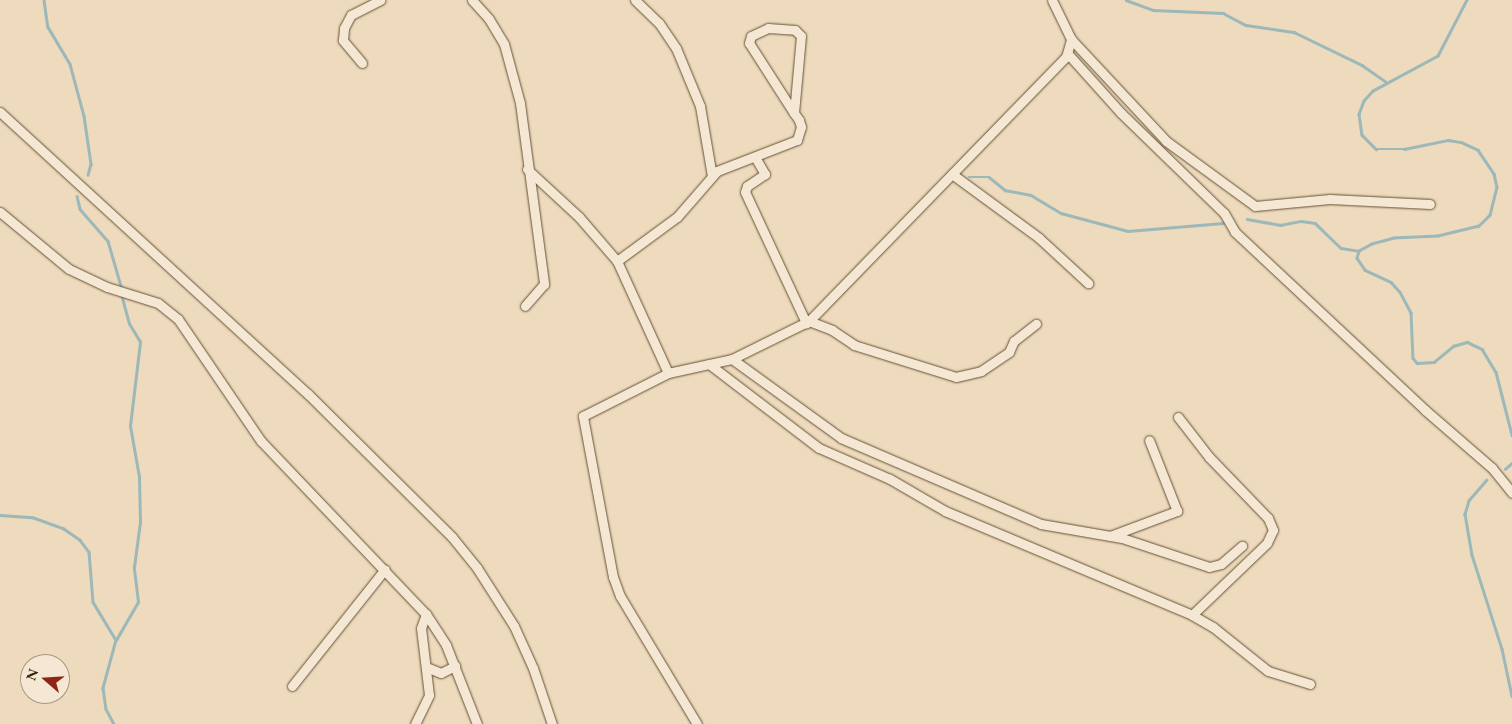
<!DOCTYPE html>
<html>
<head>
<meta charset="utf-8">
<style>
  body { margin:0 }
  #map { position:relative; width:1512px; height:724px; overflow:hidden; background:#eedabd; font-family:"EB Garamond",serif }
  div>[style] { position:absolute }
  .stream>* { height:2.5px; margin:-1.25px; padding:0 1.25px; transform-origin:1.25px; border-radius:1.25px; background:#9cb8b9 }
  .roads { filter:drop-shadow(0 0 1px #645134) drop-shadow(0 0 1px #645134) }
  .minor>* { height:9px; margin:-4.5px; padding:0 4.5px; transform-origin:4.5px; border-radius:4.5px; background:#f4e7d4 }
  span { translate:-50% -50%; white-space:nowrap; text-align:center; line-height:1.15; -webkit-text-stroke:4px #f4e7d4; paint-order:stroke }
  .north { position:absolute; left:20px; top:654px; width:50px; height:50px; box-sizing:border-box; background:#f4e7d4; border:1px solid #a89982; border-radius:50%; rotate:289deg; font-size:14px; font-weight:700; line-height:20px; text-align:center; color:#362306 }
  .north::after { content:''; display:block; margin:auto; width:18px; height:22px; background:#8f2418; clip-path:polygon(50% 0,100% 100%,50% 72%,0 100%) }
</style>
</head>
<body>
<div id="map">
  <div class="stream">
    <i style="left:44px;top:0;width:27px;rotate:82deg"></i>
    <i style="left:48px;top:27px;width:43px;rotate:59.3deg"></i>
    <i style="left:70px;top:64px;width:54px;rotate:74.9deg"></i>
    <i style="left:84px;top:116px;width:49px;rotate:81.7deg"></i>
    <i style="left:91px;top:164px;width:11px;rotate:105deg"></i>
    <i style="left:1126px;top:0;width:29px;rotate:20deg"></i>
    <i style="left:1153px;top:10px;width:70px;rotate:2.5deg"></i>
    <i style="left:1223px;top:13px;width:26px;rotate:28deg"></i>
    <i style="left:1246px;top:25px;width:49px;rotate:8.3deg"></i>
    <i style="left:1294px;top:32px;width:76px;rotate:25.9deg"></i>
    <i style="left:1362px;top:65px;width:29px;rotate:35deg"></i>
    <i style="left:1467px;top:0;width:63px;rotate:117.4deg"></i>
    <i style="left:1438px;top:56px;width:74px;rotate:151.7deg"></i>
    <i style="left:1373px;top:91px;width:13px;rotate:132deg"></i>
    <i style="left:1364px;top:101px;width:14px;rotate:111deg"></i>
    <i style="left:1359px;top:114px;width:21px;rotate:82deg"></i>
    <i style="left:1362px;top:135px;width:20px;rotate:45deg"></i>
    <i style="left:1376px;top:149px;width:28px"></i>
    <i style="left:1404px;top:149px;width:45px;rotate:-11.6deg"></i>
    <i style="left:1448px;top:140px;width:13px;rotate:9deg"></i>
    <i style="left:1461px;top:142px;width:19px;rotate:25deg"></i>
    <i style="left:1478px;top:150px;width:29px;rotate:56deg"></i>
    <i style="left:1494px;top:174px;width:13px;rotate:77deg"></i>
    <i style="left:1497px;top:187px;width:29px;rotate:104deg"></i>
    <i style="left:1490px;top:215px;width:16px;rotate:135deg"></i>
    <i style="left:1479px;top:226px;width:42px;rotate:166.3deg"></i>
    <i style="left:1438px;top:236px;width:44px;rotate:177.4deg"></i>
    <i style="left:1394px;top:238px;width:23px;rotate:165deg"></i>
    <i style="left:1372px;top:244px;width:15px;rotate:152deg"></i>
    <i style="left:1359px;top:251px;width:7px;rotate:106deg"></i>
    <i style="left:1357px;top:258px;width:14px;rotate:56deg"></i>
    <i style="left:1365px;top:270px;width:29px;rotate:25deg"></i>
    <i style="left:1391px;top:282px;width:13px;rotate:48deg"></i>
    <i style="left:1400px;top:292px;width:24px;rotate:62deg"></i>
    <i style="left:1411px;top:313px;width:45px;rotate:87.5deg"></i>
    <i style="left:1413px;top:358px;width:6px;rotate:51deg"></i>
    <i style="left:1417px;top:363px;width:17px;rotate:-3deg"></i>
    <i style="left:1434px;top:362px;width:25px;rotate:-40deg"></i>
    <i style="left:1453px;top:346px;width:15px;rotate:-16deg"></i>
    <i style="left:1467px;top:342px;width:17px;rotate:25deg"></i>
    <i style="left:1482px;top:349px;width:27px;rotate:59deg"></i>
    <i style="left:1496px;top:372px;width:65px;rotate:75.7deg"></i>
    <i style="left:969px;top:177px;width:20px"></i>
    <i style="left:989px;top:177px;width:21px;rotate:39deg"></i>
    <i style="left:1005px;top:190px;width:26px;rotate:11deg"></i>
    <i style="left:1031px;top:195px;width:35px;rotate:31deg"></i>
    <i style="left:1061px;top:213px;width:69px;rotate:15deg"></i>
    <i style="left:1128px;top:231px;width:95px;rotate:-4.8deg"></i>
    <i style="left:77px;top:196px;width:13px;rotate:77deg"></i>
    <i style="left:80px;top:209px;width:43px;rotate:48.8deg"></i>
    <i style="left:108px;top:241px;width:47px;rotate:73.9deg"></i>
    <i style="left:1247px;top:219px;width:34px;rotate:10deg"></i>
    <i style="left:1280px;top:225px;width:21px;rotate:-11deg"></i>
    <i style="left:1301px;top:221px;width:14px;rotate:8deg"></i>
    <i style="left:1315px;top:223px;width:36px;rotate:44deg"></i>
    <i style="left:1341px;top:248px;width:18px;rotate:9deg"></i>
    <i style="left:1505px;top:469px;width:9px;rotate:-41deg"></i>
    <i style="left:1487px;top:480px;width:28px;rotate:131deg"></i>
    <i style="left:1469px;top:501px;width:14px;rotate:107deg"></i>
    <i style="left:1465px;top:514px;width:42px;rotate:80.3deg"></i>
    <i style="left:1472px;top:555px;width:99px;rotate:72.3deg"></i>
    <i style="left:1502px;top:649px;width:48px;rotate:78deg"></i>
    <i style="left:0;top:515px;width:32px;rotate:4deg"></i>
    <i style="left:32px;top:517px;width:33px;rotate:20deg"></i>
    <i style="left:63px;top:528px;width:21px;rotate:35deg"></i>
    <i style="left:80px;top:540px;width:15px;rotate:53deg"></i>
    <i style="left:89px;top:552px;width:50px;rotate:85.4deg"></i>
    <i style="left:93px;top:602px;width:44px;rotate:58.8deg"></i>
    <i style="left:116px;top:640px;width:50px;rotate:105.2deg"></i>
    <i style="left:103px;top:688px;width:21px;rotate:82deg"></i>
    <i style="left:106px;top:709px;width:17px;rotate:62deg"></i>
    <i style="left:116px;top:640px;width:44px;rotate:-59.9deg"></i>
    <i style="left:138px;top:602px;width:35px;rotate:-97deg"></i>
    <i style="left:134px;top:567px;width:45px;rotate:-82.4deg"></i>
    <i style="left:140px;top:522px;width:45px;rotate:-91.3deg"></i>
    <i style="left:139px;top:477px;width:52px;rotate:-100deg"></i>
    <i style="left:130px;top:426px;width:85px;rotate:-83.2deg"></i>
    <i style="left:140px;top:342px;width:21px;rotate:-121deg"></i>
    <i style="left:129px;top:324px;width:27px;rotate:-105deg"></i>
  </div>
  <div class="roads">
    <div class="minor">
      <i style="left:472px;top:0;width:25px;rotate:48deg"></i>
      <i style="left:489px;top:19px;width:29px;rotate:59deg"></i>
      <i style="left:504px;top:44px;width:61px;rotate:74.8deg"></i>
      <i style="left:520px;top:103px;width:183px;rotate:82.4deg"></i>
      <i style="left:544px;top:284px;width:29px;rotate:131deg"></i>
      <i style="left:635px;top:0;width:33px;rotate:44deg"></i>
      <i style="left:659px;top:23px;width:30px;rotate:56deg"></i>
      <i style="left:676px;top:48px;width:63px;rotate:67.5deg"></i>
      <i style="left:700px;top:106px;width:71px;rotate:80.3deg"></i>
      <i style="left:1071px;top:39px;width:139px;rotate:47deg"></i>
      <i style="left:1166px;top:141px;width:110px;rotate:36.1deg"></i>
      <i style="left:1255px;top:206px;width:75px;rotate:-5.3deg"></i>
      <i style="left:1330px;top:199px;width:100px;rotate:2.9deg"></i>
      <i style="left:1068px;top:54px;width:79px;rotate:48.1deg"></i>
      <i style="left:1121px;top:113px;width:144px;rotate:44.2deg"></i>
      <i style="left:1224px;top:213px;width:22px;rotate:60deg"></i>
      <i style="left:1235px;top:232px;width:260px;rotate:43.1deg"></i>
      <i style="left:1425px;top:410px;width:89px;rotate:40.9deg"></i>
      <i style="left:1492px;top:468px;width:32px;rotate:51deg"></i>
      <i style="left:362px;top:63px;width:30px;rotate:-130deg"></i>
      <i style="left:343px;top:40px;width:12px;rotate:-85deg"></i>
      <i style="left:344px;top:28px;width:15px;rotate:-62deg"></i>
      <i style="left:351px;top:15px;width:33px;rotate:-27deg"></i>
      <i style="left:0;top:112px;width:418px;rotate:42.5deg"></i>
      <i style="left:308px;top:394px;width:203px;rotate:44.8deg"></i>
      <i style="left:452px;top:537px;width:40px;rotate:51deg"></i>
      <i style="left:477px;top:568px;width:69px;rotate:57.5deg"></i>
      <i style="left:514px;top:626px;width:46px;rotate:65.7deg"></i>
      <i style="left:533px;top:668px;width:59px;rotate:71.3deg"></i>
      <i style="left:755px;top:157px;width:20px;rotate:60deg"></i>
      <i style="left:765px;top:174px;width:22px;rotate:146deg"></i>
      <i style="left:747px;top:186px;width:6px;rotate:108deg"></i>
      <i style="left:745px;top:192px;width:145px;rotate:65deg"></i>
      <i style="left:527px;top:169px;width:71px;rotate:42.7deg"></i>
      <i style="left:579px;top:217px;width:58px;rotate:49.2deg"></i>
      <i style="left:617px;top:261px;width:123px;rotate:65.5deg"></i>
      <i style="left:952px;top:174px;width:108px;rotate:36.3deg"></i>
      <i style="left:1039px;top:238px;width:67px;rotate:42.6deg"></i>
      <i style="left:0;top:212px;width:89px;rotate:39.6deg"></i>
      <i style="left:69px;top:269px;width:42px;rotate:25.3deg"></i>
      <i style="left:107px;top:287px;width:53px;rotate:17.4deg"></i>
      <i style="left:158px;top:303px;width:26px;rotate:39deg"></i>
      <i style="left:178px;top:319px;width:148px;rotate:55.8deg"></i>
      <i style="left:261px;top:441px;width:239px;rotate:46.4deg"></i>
      <i style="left:426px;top:614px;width:37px;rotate:57deg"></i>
      <i style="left:446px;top:645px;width:85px;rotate:68.6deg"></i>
      <i style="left:617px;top:261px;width:74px;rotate:-36.3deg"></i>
      <i style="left:677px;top:217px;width:61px;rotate:-49deg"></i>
      <i style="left:717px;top:171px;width:86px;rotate:-21.2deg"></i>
      <i style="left:797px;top:140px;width:14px;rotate:-73deg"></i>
      <i style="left:801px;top:127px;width:7px;rotate:-106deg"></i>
      <i style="left:799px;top:120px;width:9px;rotate:-126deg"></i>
      <i style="left:794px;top:113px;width:83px;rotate:-122.7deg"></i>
      <i style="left:749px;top:43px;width:7px;rotate:-74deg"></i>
      <i style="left:751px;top:36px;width:19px;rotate:-25deg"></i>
      <i style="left:768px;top:28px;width:27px;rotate:4deg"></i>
      <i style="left:795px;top:30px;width:8px;rotate:45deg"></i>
      <i style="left:801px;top:36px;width:77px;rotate:95.2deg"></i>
      <i style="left:809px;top:321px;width:25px;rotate:21deg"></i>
      <i style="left:832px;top:330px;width:27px;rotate:34deg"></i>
      <i style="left:854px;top:345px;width:107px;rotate:17.4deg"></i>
      <i style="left:956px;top:377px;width:26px;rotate:-13deg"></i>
      <i style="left:981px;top:371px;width:34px;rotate:-34deg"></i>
      <i style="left:1009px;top:352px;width:12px;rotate:-66deg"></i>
      <i style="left:1014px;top:341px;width:28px;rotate:-38deg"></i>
      <i style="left:732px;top:359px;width:135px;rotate:35.9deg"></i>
      <i style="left:841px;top:438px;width:218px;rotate:23.3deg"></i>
      <i style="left:1041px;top:524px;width:82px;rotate:9.8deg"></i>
      <i style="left:1122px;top:538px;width:92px;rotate:18.4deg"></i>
      <i style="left:1209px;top:567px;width:12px;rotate:-14deg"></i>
      <i style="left:1221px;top:564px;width:28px;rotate:-41deg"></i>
      <i style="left:709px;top:364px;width:138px;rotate:37.4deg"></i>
      <i style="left:819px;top:448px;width:77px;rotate:23.6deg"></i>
      <i style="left:890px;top:479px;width:64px;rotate:30.2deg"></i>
      <i style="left:945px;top:511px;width:268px;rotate:22.8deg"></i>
      <i style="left:1192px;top:615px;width:24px;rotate:30deg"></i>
      <i style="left:1213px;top:627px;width:70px;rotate:38.7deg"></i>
      <i style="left:1268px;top:671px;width:44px;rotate:17.2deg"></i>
      <i style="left:1178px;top:417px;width:51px;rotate:52.2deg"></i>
      <i style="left:1209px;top:457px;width:85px;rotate:46deg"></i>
      <i style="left:1268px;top:518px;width:13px;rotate:67deg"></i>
      <i style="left:1273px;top:530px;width:14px;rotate:115deg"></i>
      <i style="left:1267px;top:543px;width:104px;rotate:136.2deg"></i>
      <i style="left:1110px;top:536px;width:72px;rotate:-20.5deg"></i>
      <i style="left:1177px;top:511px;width:76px;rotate:-111.5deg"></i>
      <i style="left:426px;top:667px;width:16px;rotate:22deg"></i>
      <i style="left:441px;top:673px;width:16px;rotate:-27deg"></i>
      <i style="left:292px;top:686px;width:149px;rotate:-51.5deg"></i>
      <i style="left:415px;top:724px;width:32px;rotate:-64deg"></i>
      <i style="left:429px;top:695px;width:67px;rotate:-96.8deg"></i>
      <i style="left:421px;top:628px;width:15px;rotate:-70deg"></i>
      <i style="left:697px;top:724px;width:149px;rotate:-121deg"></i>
      <i style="left:620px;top:596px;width:20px;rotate:-110deg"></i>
      <i style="left:613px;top:577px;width:164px;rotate:-100.6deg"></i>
      <i style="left:583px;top:416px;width:95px;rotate:-26.8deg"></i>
      <i style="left:668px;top:373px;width:66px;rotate:-12.3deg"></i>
      <i style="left:732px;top:359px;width:86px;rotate:-26.3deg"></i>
      <i style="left:809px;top:321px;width:368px;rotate:-45.8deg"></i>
      <i style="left:1066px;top:57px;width:19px;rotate:-74deg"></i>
      <i style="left:1071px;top:39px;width:43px;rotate:-116deg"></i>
    </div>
  </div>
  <div class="north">N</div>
</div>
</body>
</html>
